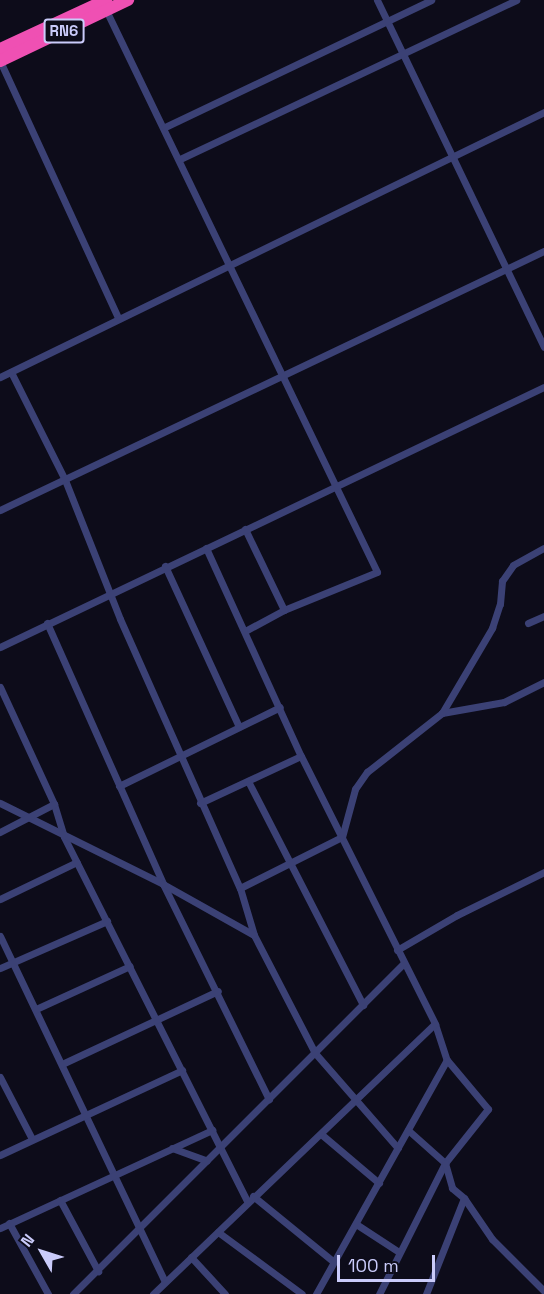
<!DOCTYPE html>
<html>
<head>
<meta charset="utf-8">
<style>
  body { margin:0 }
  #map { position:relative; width:544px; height:1294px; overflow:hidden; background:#0d0c1a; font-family:"Space Grotesk",sans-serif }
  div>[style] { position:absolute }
  .street>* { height:7px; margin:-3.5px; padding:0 3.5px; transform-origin:3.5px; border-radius:3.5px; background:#3b4175 }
  .highway>* { height:12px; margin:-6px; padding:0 6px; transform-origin:6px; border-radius:6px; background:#ef50b3 }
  span { translate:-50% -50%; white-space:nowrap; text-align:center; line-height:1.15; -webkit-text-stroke:4.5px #0d0c1a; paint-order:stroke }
  .shield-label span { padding:2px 4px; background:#0d0c1a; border:2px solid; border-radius:4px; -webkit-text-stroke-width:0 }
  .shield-label { font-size:15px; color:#cacbfa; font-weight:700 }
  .north { position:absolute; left:12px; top:1222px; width:60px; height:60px; -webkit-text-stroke:4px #0d0c1a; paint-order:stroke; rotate:309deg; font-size:16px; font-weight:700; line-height:24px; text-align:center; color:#cacbfa }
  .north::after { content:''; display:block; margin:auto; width:21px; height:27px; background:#cacbfa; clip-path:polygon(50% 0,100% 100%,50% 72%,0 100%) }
  .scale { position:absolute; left:337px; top:1255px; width:98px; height:27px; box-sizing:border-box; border:3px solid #cacbfa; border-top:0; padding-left:8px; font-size:18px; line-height:21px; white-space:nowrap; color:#cacbfa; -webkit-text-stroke:4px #0d0c1a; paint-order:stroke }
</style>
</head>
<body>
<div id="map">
  <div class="street">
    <i style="left:377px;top:0;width:385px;rotate:64.3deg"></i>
    <i style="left:105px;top:8px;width:626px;rotate:64.25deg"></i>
    <i style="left:377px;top:572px;width:100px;rotate:157.8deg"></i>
    <i style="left:284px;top:610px;width:44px;rotate:151.7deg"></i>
    <i style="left:0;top:61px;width:282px;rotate:65.3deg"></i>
    <i style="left:165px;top:127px;width:295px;rotate:-25.5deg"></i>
    <i style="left:180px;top:159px;width:372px;rotate:-25.3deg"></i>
    <i style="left:11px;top:372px;width:121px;rotate:63.4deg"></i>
    <i style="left:65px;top:480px;width:149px;rotate:68.4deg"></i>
    <i style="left:120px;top:619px;width:295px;rotate:66deg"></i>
    <i style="left:240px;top:888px;width:49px;rotate:73.4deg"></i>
    <i style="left:254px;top:935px;width:133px;rotate:62.7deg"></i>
    <i style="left:315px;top:1053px;width:126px;rotate:48.9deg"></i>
    <i style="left:0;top:377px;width:605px;rotate:-25.97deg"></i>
    <i style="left:0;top:510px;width:603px;rotate:-25.46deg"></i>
    <i style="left:245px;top:529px;width:90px;rotate:64.3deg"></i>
    <i style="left:206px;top:548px;width:229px;rotate:65.5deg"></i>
    <i style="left:301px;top:756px;width:300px;rotate:63.4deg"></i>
    <i style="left:435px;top:1024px;width:38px;rotate:72deg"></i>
    <i style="left:447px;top:1060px;width:64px;rotate:50.1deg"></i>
    <i style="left:488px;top:1109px;width:69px;rotate:128.5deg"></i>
    <i style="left:445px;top:1163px;width:147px;rotate:116.7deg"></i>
    <i style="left:165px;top:566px;width:177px;rotate:65.3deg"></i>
    <i style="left:47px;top:623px;width:286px;rotate:66deg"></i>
    <i style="left:163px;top:884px;width:240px;rotate:63.8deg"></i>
    <i style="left:528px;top:623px;width:17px;rotate:-24deg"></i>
    <i style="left:0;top:647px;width:603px;rotate:-25.55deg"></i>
    <i style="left:0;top:687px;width:129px;rotate:65.2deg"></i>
    <i style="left:54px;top:804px;width:34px;rotate:73deg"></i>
    <i style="left:64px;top:837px;width:407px;rotate:63.3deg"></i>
    <i style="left:442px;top:713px;width:63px;rotate:-10.1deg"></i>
    <i style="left:504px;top:702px;width:45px;rotate:-26.6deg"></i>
    <i style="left:248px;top:781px;width:252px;rotate:62.8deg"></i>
    <i style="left:119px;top:786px;width:179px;rotate:-26.1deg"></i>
    <i style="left:0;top:803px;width:182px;rotate:26.4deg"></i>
    <i style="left:163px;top:884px;width:104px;rotate:29.3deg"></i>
    <i style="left:200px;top:803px;width:111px;rotate:-25deg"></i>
    <i style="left:0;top:832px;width:61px;rotate:-27.4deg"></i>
    <i style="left:240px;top:888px;width:114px;rotate:-26.6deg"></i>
    <i style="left:342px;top:837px;width:50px;rotate:-74.8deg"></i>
    <i style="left:355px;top:789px;width:21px;rotate:-55deg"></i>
    <i style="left:367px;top:772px;width:95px;rotate:-38.2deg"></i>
    <i style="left:442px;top:713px;width:99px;rotate:-59.5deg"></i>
    <i style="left:492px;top:628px;width:25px;rotate:-72deg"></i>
    <i style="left:500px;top:604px;width:23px;rotate:-85deg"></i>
    <i style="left:502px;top:581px;width:19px;rotate:-55deg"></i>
    <i style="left:513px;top:565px;width:35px;rotate:-29deg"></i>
    <i style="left:0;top:899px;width:85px;rotate:-25.7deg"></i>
    <i style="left:0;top:936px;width:383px;rotate:64.5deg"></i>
    <i style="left:397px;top:950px;width:69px;rotate:-30.3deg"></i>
    <i style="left:457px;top:915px;width:97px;rotate:-26.3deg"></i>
    <i style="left:0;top:968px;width:117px;rotate:-23.7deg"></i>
    <i style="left:36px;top:1009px;width:103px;rotate:-24.6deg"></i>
    <i style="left:62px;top:1064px;width:172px;rotate:-25.1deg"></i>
    <i style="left:0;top:1077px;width:70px;rotate:62.7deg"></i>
    <i style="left:408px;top:1130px;width:50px;rotate:41.7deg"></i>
    <i style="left:445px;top:1163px;width:26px;rotate:74deg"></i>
    <i style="left:452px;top:1188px;width:16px;rotate:40deg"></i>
    <i style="left:464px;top:1198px;width:50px;rotate:55.7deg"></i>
    <i style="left:492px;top:1239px;width:74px;rotate:45deg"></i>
    <i style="left:321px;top:1134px;width:76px;rotate:40.2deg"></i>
    <i style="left:172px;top:1148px;width:37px;rotate:20deg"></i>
    <i style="left:0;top:1155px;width:201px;rotate:-25deg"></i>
    <i style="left:253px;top:1196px;width:104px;rotate:39.2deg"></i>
    <i style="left:60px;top:1200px;width:81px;rotate:61.8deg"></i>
    <i style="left:9px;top:1223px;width:81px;rotate:61.2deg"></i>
    <i style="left:356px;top:1224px;width:51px;rotate:33.1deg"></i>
    <i style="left:0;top:1228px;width:234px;rotate:-24.8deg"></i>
    <i style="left:218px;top:1232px;width:104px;rotate:36.4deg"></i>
    <i style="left:191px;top:1257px;width:50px;rotate:47.4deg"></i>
    <i style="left:73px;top:1294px;width:468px;rotate:-45deg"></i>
    <i style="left:153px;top:1294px;width:390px;rotate:-43.8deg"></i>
    <i style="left:316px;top:1294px;width:268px;rotate:-60.8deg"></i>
    <i style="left:426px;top:1294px;width:103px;rotate:-68.4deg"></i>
  </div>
  <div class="highway">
    <i style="left:0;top:49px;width:117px;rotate:-24.8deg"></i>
    <i style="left:0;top:61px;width:142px;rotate:-25.5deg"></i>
  </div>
  <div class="shield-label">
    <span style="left:64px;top:31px">RN6</span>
  </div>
  <div class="north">N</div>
  <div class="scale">100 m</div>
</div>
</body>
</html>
